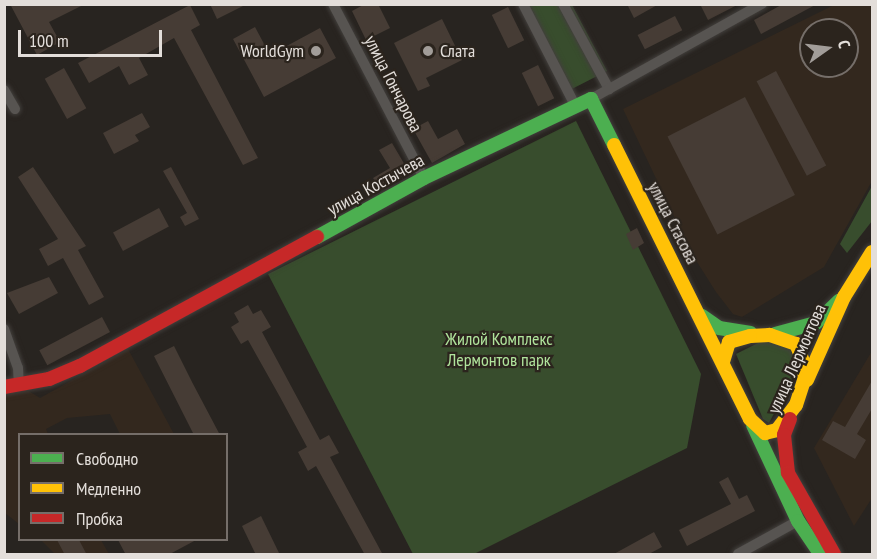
<!DOCTYPE html>
<html>
<head>
<meta charset="utf-8">
<style>
  body { margin:0 }
  #map { position:relative; width:877px; height:559px; overflow:hidden; background:#282420; font-family:"PT Sans Narrow",sans-serif }
  div>[style] { position:absolute }
  .built>* { inset:0; background:#33281e }
  .green>* { inset:0; background:#384d2d }
  .building>* { inset:0; background:#463c35; transform-origin:0 0 }
  .roads { filter:drop-shadow(0 0 2px #423f3c) drop-shadow(0 0 2px #423f3c) }
  .street>* { height:10px; margin:-5px; padding:0 5px; transform-origin:5px; border-radius:5px; background:#575451 }
  .fast>* { height:14px; margin:-7px; padding:0 7px; transform-origin:7px; border-radius:7px; background:#4caf50 }
  .slow>* { height:14px; margin:-7px; padding:0 7px; transform-origin:7px; border-radius:7px; background:#ffc107 }
  .jam>* { height:14px; margin:-7px; padding:0 7px; transform-origin:7px; border-radius:7px; background:#c62828 }
  .dots>* { width:16px; height:16px; translate:-50% -50%; box-sizing:border-box; border:3px solid #2b241d; border-radius:50% }
  span { translate:-50% -50%; white-space:nowrap; text-align:center; line-height:1.15; -webkit-text-stroke:4.5px #2b241d; paint-order:stroke }
  .poi-label { font-size:18px; color:#e3deda }
  .right { translate:-100% -50%; text-align:right }
  .left { translate:0 -50%; text-align:left }
  .street-label { font-size:18px; color:#e3deda }
  .park-label { font-size:18px; color:#b0e49c }
  .frame { position:absolute; inset:0; border:6px solid #e3deda; pointer-events:none }
  .legend { position:absolute; left:18px; top:433px; width:210px; height:108px; box-sizing:border-box; background:#2b241d; border:2px solid #756e69; margin:0; padding:8px 10px; list-style:none; font-size:18px; color:#e3deda }
  .legend li { display:flex; align-items:center; gap:12px; height:30px }
  .legend b { width:30px; border:2px solid #756e69 }
  .north { position:absolute; left:799px; top:18px; width:60px; height:60px; box-sizing:border-box; background:#2b241d; border:2px solid #756e69; border-radius:50%; rotate:76deg; font-size:16px; font-weight:700; line-height:24px; text-align:center; color:#e3deda }
  .north::after { content:''; display:block; margin:auto; width:21px; height:27px; background:#a29d99; clip-path:polygon(50% 0,100% 100%,50% 72%,0 100%) }
  .scale { position:absolute; left:18px; top:30px; width:144px; height:27px; box-sizing:border-box; border:3px solid #e3deda; border-top:0; padding-left:8px; font-size:18px; line-height:21px; white-space:nowrap; color:#e3deda; -webkit-text-stroke:4px #2b241d; paint-order:stroke }
</style>
</head>
<body>
<div id="map">
  <div class="built">
    <i style="clip-path:polygon(evenodd,834px 5px,872px 5px,872px 181px,824px 267px,742px 317px,733px 314px,716px 292px,692px 254px,623px 109px,834px 5px,811px 30px,847px 30px,847px 66px,811px 66px,811px 30px)"></i>
    <i style="clip-path:polygon(128px 349px,174px 434px,120px 434px,110px 414px,67px 418px,46px 429px,48px 434px,20px 434px,19px 524px,5px 513px,5px 394px,27px 390px,40px 398px)"></i>
    <i style="clip-path:polygon(872px 351px,872px 498px,854px 526px,814px 448px)"></i>
    <i style="clip-path:polygon(41px 540px,101px 540px,109px 554px,55px 554px)"></i>
  </div>
  <div class="green">
    <i style="clip-path:polygon(519px 5px,572px 5px,607px 71px,566px 92px)"></i>
    <i style="clip-path:polygon(576px 121px,701px 374px,687px 448px,474px 554px,413px 554px,268px 274px)"></i>
    <i style="clip-path:polygon(872px 186px,872px 221px,847px 253px,840px 244px)"></i>
    <i style="clip-path:polygon(764px 340px,790px 347px,797px 370px,769px 423px,763px 419px,736px 354px)"></i>
  </div>
  <div class="building">
    <i style="clip-path:polygon(10px 4px,85px 4px,49px 22px,60px 42px,37px 55px)"></i>
    <i style="clip-path:polygon(210px 4px,247px 4px,217px 19px)"></i>
    <i style="clip-path:polygon(365px 4px,378px 4px,390px 28px,366px 40px,352px 11px)"></i>
    <i style="clip-path:polygon(627px 4px,659px 4px,634px 18px)"></i>
    <i style="clip-path:polygon(700px 4px,739px 4px,708px 20px)"></i>
    <i style="clip-path:polygon(783px 4px,817px 4px,761px 34px,754px 20px)"></i>
    <i style="clip-path:polygon(190px 5px,200px 25px,191px 30px,258px 158px,243px 165px,174px 38px,139px 58px,148px 75px,129px 85px,119px 66px,89px 83px,78px 63px)"></i>
    <i style="left:508px;top:7px;width:37px;height:18px;rotate:64deg"></i>
    <i style="left:675px;top:16px;width:16px;height:42px;rotate:63deg"></i>
    <i style="clip-path:polygon(442px 19px,462px 60px,426px 78px,430px 86px,418px 91px,394px 43px)"></i>
    <i style="clip-path:polygon(255px 27px,270px 55px,320px 28px,336px 58px,264px 97px,233px 39px)"></i>
    <i style="left:538px;top:65px;width:37px;height:18px;rotate:64deg"></i>
    <i style="left:64px;top:68px;width:46px;height:22px;rotate:61deg"></i>
    <i style="left:776px;top:71px;width:107px;height:22px;rotate:62deg"></i>
    <i style="left:745px;top:97px;width:110px;height:87px;rotate:63deg"></i>
    <i style="clip-path:polygon(142px 113px,150px 127px,135px 135px,139px 141px,114px 154px,103px 133px)"></i>
    <i style="clip-path:polygon(428px 121px,438px 139px,457px 129px,465px 144px,432px 163px,413px 129px)"></i>
    <i style="clip-path:polygon(392px 143px,409px 172px,380px 189px,373px 178px,390px 168px,379px 150px)"></i>
    <i style="clip-path:polygon(33px 167px,86px 246px,78px 250px,104px 297px,89px 305px,63px 258px,48px 266px,39px 249px,58px 239px,18px 177px)"></i>
    <i style="clip-path:polygon(171px 167px,199px 219px,185px 226px,180px 217px,187px 213px,163px 171px)"></i>
    <i style="left:159px;top:208px;width:21px;height:52px;rotate:62deg"></i>
    <i style="clip-path:polygon(637px 228px,644px 243px,633px 250px,626px 234px)"></i>
    <i style="clip-path:polygon(49px 277px,58px 293px,19px 314px,7px 293px)"></i>
    <i style="clip-path:polygon(248px 305px,253px 314px,261px 310px,271px 327px,262px 332px,320px 440px,329px 435px,339px 453px,330px 457px,383px 555px,365px 555px,316px 466px,308px 471px,298px 452px,307px 447px,280px 397px,248px 340px,241px 344px,231px 327px,239px 322px,234px 313px)"></i>
    <i style="left:102px;top:317px;width:17px;height:71px;rotate:62deg"></i>
    <i style="clip-path:polygon(174px 346px,192px 382px,220px 435px,194px 435px,154px 356px)"></i>
    <i style="clip-path:polygon(873px 379px,873px 407px,857px 434px,866px 440px,855px 459px,822px 440px,833px 421px,845px 427px)"></i>
    <i style="clip-path:polygon(728px 477px,739px 499px,747px 495px,755px 511px,687px 546px,679px 530px,731px 504px,719px 482px)"></i>
    <i style="clip-path:polygon(261px 516px,280px 555px,256px 555px,242px 526px)"></i>
    <i style="clip-path:polygon(654px 532px,662px 547px,647px 555px,612px 555px)"></i>
    <i style="clip-path:polygon(57px 540px,79px 540px,87px 555px,65px 555px)"></i>
    <i style="clip-path:polygon(118px 540px,196px 540px,168px 555px,126px 555px)"></i>
  </div>
  <div class="roads">
    <div class="street">
      <i style="left:333px;top:4px;width:196px;rotate:62.4deg"></i>
      <i style="left:523px;top:4px;width:114px;rotate:62.8deg"></i>
      <i style="left:563px;top:4px;width:97px;rotate:61.6deg"></i>
      <i style="left:4px;top:90px;width:22px;rotate:60deg"></i>
      <i style="left:591px;top:99px;width:196px;rotate:-29.1deg"></i>
      <i style="left:4px;top:329px;width:41px;rotate:70.3deg"></i>
      <i style="left:18px;top:368px;width:18px;rotate:87deg"></i>
      <i style="left:738px;top:554px;width:68px;rotate:-28.8deg"></i>
    </div>
    <div class="fast">
      <i style="left:317px;top:237px;width:122px;rotate:-28.9deg"></i>
      <i style="left:424px;top:178px;width:185px;rotate:-25.3deg"></i>
      <i style="left:591px;top:99px;width:51px;rotate:63.4deg"></i>
      <i style="left:702px;top:316px;width:21px;rotate:35deg"></i>
      <i style="left:719px;top:328px;width:32px;rotate:9deg"></i>
      <i style="left:775px;top:334px;width:42px;rotate:-15deg"></i>
      <i style="left:816px;top:323px;width:32px;rotate:-44deg"></i>
      <i style="left:753px;top:425px;width:106px;rotate:64.9deg"></i>
      <i style="left:798px;top:521px;width:40px;rotate:56deg"></i>
    </div>
    <div class="slow">
      <i style="left:614px;top:145px;width:306px;rotate:63.6deg"></i>
      <i style="left:750px;top:419px;width:21px;rotate:43deg"></i>
      <i style="left:765px;top:433px;width:12px;rotate:-14deg"></i>
      <i style="left:777px;top:430px;width:31px;rotate:-53deg"></i>
      <i style="left:796px;top:405px;width:25px;rotate:-72deg"></i>
      <i style="left:804px;top:381px;width:15px;rotate:-86deg"></i>
      <i style="left:805px;top:366px;width:24px;rotate:-112deg"></i>
      <i style="left:796px;top:344px;width:28px;rotate:-161deg"></i>
      <i style="left:770px;top:335px;width:20px;rotate:177deg"></i>
      <i style="left:750px;top:336px;width:22px;rotate:164deg"></i>
      <i style="left:729px;top:342px;width:21px;rotate:107deg"></i>
      <i style="left:807px;top:380px;width:91px;rotate:-66deg"></i>
      <i style="left:844px;top:297px;width:53px;rotate:-58.1deg"></i>
    </div>
    <div class="jam">
      <i style="left:4px;top:387px;width:46px;rotate:-10.1deg"></i>
      <i style="left:49px;top:379px;width:34px;rotate:-23deg"></i>
      <i style="left:80px;top:366px;width:270px;rotate:-28.6deg"></i>
      <i style="left:790px;top:419px;width:17px;rotate:111deg"></i>
      <i style="left:784px;top:435px;width:38px;rotate:84deg"></i>
      <i style="left:788px;top:473px;width:93px;rotate:60.4deg"></i>
    </div>
  </div>
  <div class="dots">
    <i style="left:316px;top:51px;background:#a29d99"></i>
    <i style="left:428px;top:51px;background:#a29d99"></i>
  </div>
  <div class="poi-label">
    <span class="right" style="left:304px;top:51px">WorldGym</span>
    <span class="left" style="left:440px;top:51px">Слата</span>
  </div>
  <div class="street-label">
    <span style="left:393px;top:84px;rotate:63deg">улица Гончарова</span>
    <span style="left:376px;top:185px;rotate:-29deg">улица Костычева</span>
    <span style="left:673px;top:223px;rotate:63deg">улица Стасова</span>
    <span style="left:797px;top:359px;rotate:-66deg">улица Лермонтова</span>
  </div>
  <div class="park-label">
    <span style="left:499px;top:350px">Жилой Комплекс<br>Лермонтов парк</span>
  </div>
  <div class="frame"></div>
  <ul class="legend">
  <li><b style="height:8px;background:#4caf50"></b>Свободно</li>
  <li><b style="height:8px;background:#ffc107"></b>Медленно</li>
  <li><b style="height:8px;background:#c62828"></b>Пробка</li>
  </ul>
  <div class="north">С</div>
  <div class="scale">100 m</div>
</div>
</body>
</html>
